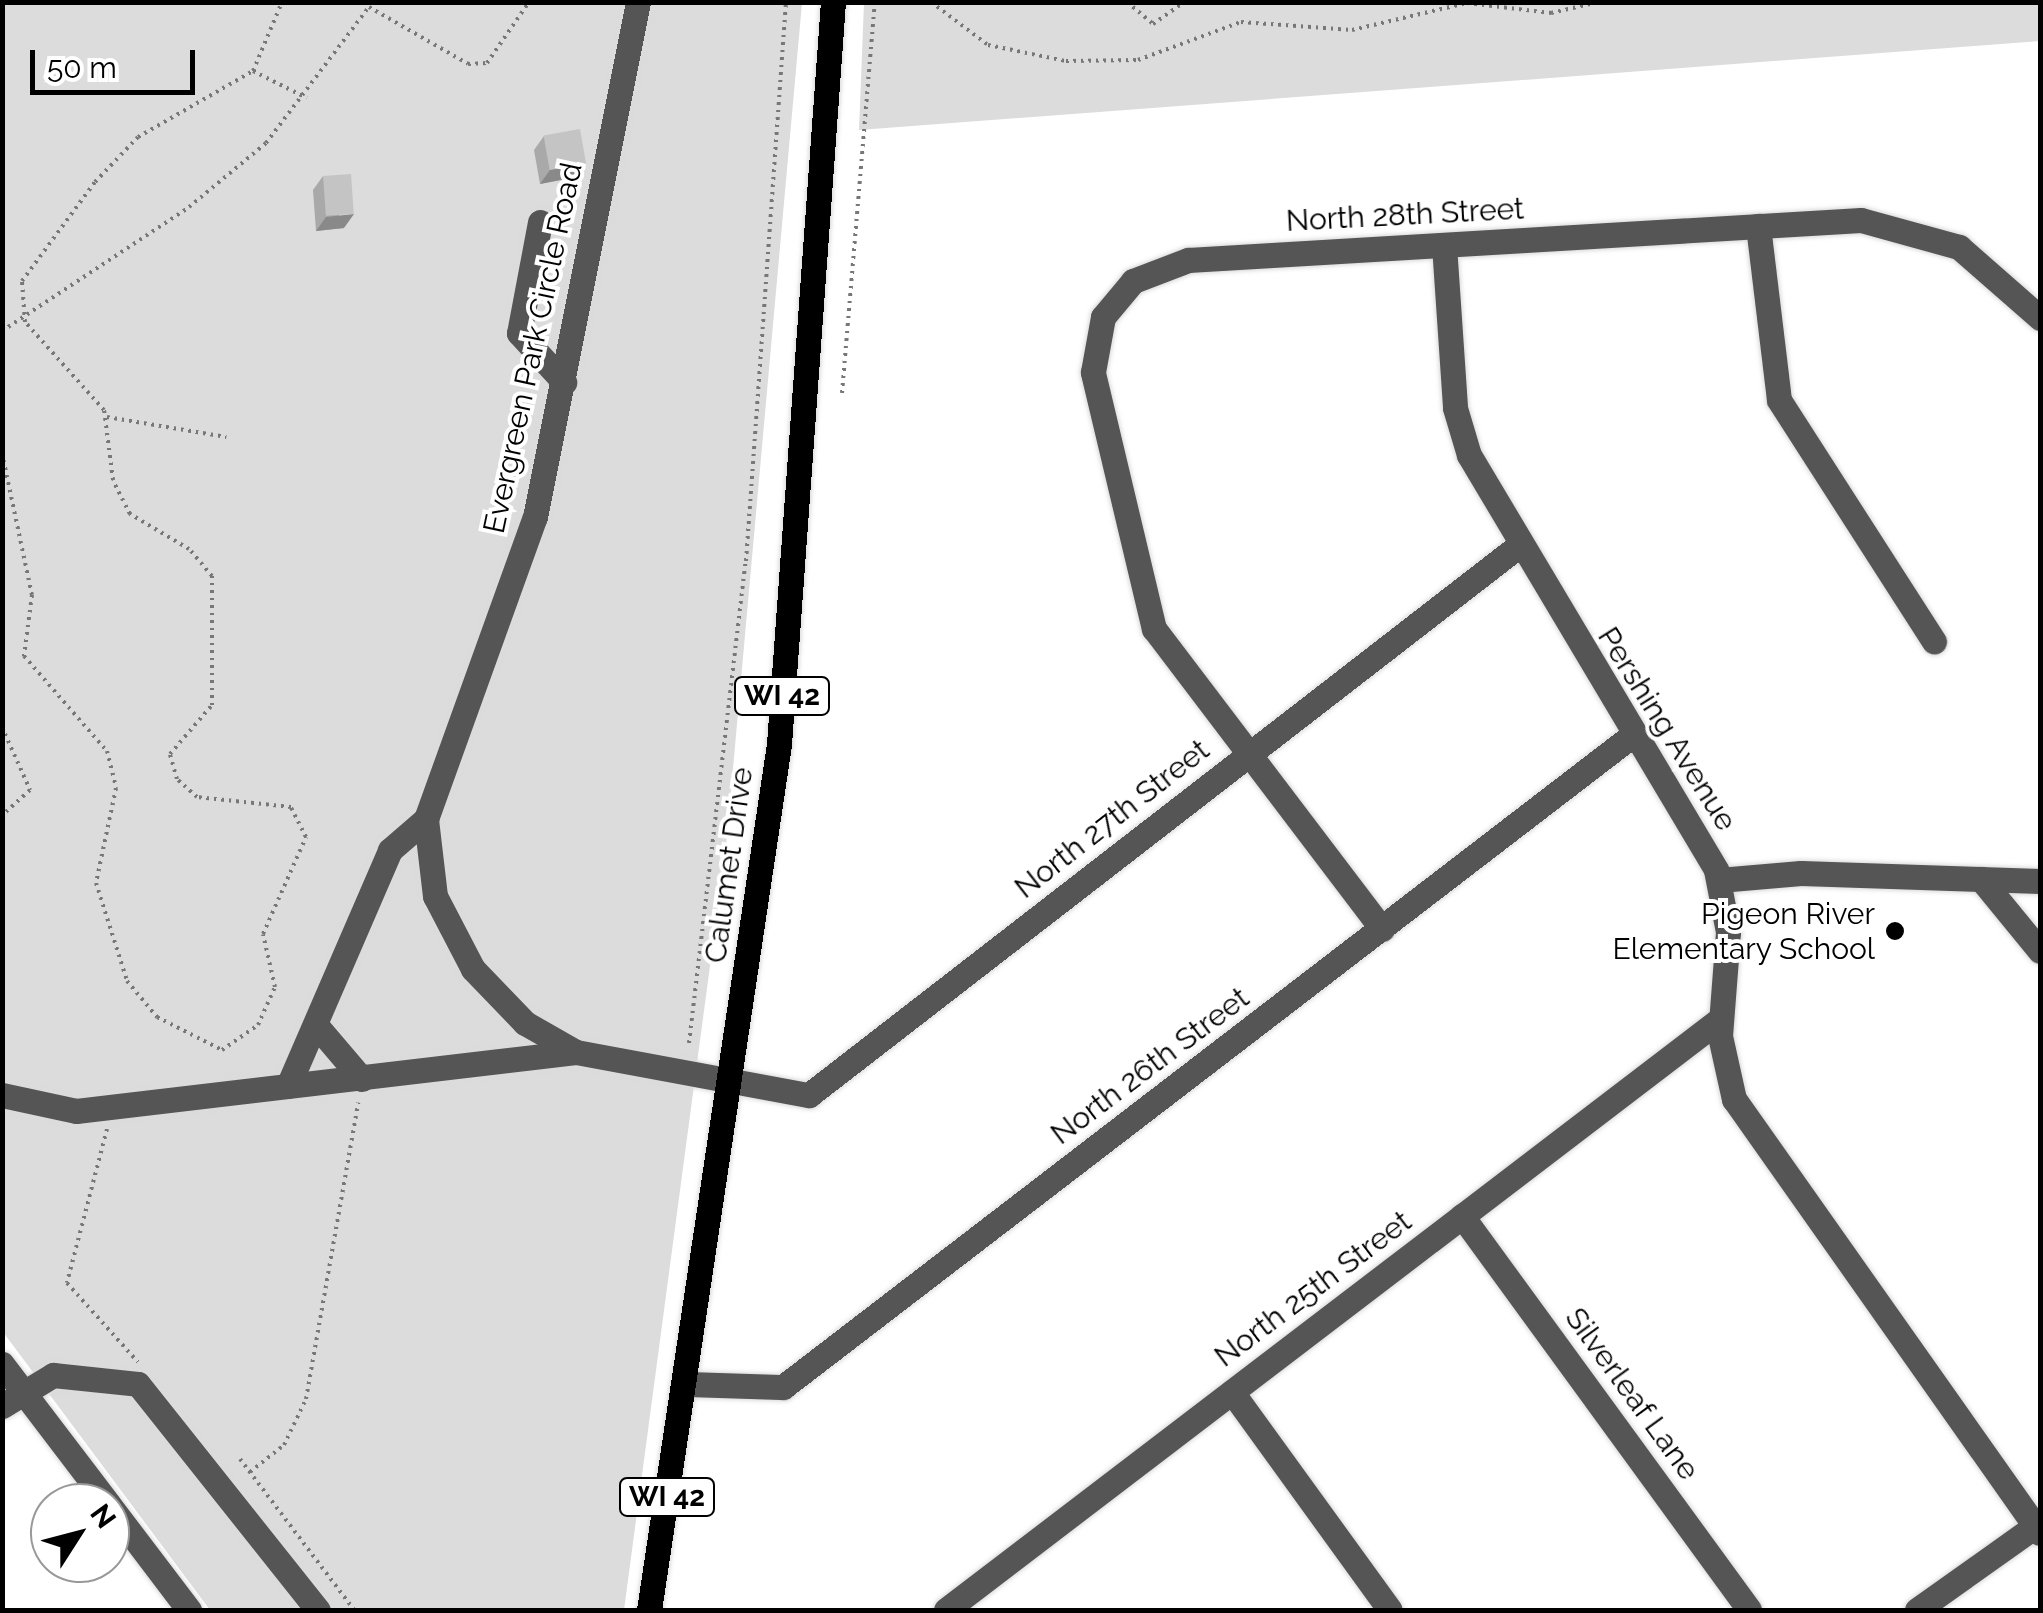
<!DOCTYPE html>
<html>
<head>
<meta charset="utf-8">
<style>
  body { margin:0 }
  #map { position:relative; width:2043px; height:1613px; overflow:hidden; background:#fff; font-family:Raleway,sans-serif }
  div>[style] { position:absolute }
  .green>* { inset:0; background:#dcdcdc }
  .path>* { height:4px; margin-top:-2px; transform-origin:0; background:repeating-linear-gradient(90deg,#777 0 2.5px,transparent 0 7.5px) }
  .roads { filter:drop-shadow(0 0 2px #dbdbdb) drop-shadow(0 0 2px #dbdbdb) }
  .minor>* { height:25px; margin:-12.5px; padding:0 12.5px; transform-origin:12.5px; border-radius:12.5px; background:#555 }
  .major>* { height:25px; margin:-12.5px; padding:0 12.5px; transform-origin:12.5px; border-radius:12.5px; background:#000 }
  .wall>* { inset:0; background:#a9a9a9 }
  .shaded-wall>* { inset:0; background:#898989 }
  .building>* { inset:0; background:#c4c4c4; transform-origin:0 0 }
  .dots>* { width:28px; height:28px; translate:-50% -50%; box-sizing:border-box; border:5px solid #fff; border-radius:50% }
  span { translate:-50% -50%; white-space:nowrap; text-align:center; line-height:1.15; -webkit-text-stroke:8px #fff; paint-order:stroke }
  .shield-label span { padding:2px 8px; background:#fff; border:2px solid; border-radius:8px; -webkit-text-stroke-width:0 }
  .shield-label { font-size:28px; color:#000; font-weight:700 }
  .street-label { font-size:30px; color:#000 }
  .poi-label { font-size:30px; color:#000 }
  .right { translate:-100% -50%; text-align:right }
  .frame { position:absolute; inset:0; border:5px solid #000; pointer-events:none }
  .north { position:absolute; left:30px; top:1483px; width:100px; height:100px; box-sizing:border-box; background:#fff; border:2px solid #999; border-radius:50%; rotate:54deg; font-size:28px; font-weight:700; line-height:40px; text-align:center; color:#000 }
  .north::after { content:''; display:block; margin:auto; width:35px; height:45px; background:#000; clip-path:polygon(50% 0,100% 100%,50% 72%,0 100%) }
  .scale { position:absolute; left:30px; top:50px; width:165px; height:45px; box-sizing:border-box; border:5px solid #000; border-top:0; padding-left:12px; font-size:30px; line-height:35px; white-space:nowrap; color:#000; -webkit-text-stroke:8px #fff; paint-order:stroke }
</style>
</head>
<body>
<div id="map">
  <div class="green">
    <i style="clip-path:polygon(3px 3px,802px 3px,726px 846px,624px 1610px,210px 1610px,3px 1332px)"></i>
    <i style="clip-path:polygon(864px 3px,2040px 2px,2040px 41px,859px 130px)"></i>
  </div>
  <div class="path">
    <i style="left:362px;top:2px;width:11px"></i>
    <i style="left:931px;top:2px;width:71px;rotate:37deg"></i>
    <i style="left:988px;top:45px;width:80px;rotate:11.6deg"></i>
    <i style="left:1066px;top:61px;width:72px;rotate:-0.8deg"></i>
    <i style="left:1138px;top:60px;width:110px;rotate:-20.3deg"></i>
    <i style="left:1241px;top:22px;width:111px;rotate:4.1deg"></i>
    <i style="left:1352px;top:30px;width:118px;rotate:-13.2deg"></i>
    <i style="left:1467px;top:3px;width:85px;rotate:6.8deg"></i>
    <i style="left:1551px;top:13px;width:49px;rotate:-12.9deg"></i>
    <i style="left:1127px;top:2px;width:34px;rotate:40deg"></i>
    <i style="left:1153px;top:24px;width:38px;rotate:-35deg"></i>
    <i style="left:253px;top:71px;width:60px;rotate:26.6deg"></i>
    <i style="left:25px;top:322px;width:41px;rotate:-94.2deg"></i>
    <i style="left:22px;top:281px;width:123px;rotate:-53.6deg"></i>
    <i style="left:95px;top:182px;width:62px;rotate:-46.3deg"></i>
    <i style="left:138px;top:137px;width:133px;rotate:-29.9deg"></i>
    <i style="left:253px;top:71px;width:75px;rotate:-67.2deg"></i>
    <i style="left:2px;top:331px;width:224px;rotate:-33.5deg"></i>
    <i style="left:189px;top:207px;width:100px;rotate:-39.7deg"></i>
    <i style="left:266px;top:143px;width:171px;rotate:-52.9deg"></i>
    <i style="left:369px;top:7px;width:114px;rotate:29.9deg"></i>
    <i style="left:468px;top:64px;width:19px;rotate:-3deg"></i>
    <i style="left:487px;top:63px;width:74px;rotate:-55.5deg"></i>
    <i style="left:842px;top:393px;width:392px;rotate:-85.2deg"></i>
    <i style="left:107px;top:417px;width:121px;rotate:9.5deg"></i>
    <i style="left:2px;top:453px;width:145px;rotate:78.1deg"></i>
    <i style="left:32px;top:595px;width:62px;rotate:97.5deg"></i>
    <i style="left:24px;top:656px;width:126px;rotate:48.9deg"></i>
    <i style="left:107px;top:751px;width:38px;rotate:76deg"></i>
    <i style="left:116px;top:788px;width:97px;rotate:101.9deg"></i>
    <i style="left:96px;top:883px;width:103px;rotate:72.4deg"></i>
    <i style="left:127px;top:981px;width:47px;rotate:50.2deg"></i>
    <i style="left:157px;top:1017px;width:73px;rotate:26.9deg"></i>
    <i style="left:222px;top:1050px;width:44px;rotate:-34.8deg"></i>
    <i style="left:258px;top:1025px;width:42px;rotate:-65.9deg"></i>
    <i style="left:275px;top:987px;width:54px;rotate:-102.8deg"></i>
    <i style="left:263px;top:934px;width:106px;rotate:-66.1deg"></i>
    <i style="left:306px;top:837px;width:34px;rotate:-117deg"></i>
    <i style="left:291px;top:807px;width:95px;rotate:-173.9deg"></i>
    <i style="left:197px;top:797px;width:27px;rotate:-138deg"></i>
    <i style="left:177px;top:779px;width:26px;rotate:-106deg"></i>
    <i style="left:170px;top:754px;width:65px;rotate:-49.4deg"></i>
    <i style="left:212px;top:705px;width:129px;rotate:-90deg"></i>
    <i style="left:212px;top:576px;width:35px;rotate:-130deg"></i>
    <i style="left:189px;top:549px;width:69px;rotate:-149.3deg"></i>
    <i style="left:130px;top:514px;width:38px;rotate:-117deg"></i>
    <i style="left:113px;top:480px;width:71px;rotate:-97.3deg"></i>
    <i style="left:104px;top:410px;width:118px;rotate:-131.9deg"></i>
    <i style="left:2px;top:727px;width:69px;rotate:66deg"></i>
    <i style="left:30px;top:790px;width:38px;rotate:138deg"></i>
    <i style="left:689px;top:1043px;width:485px;rotate:-83.3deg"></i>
    <i style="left:746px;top:561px;width:560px;rotate:-85.91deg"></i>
    <i style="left:107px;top:1129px;width:159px;rotate:104.6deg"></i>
    <i style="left:67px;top:1283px;width:106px;rotate:48.1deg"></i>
    <i style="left:240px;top:1459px;width:189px;rotate:52.9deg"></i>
    <i style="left:250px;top:1472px;width:43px;rotate:-38.5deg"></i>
    <i style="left:284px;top:1445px;width:51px;rotate:-64.4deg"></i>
    <i style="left:306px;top:1399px;width:301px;rotate:-80deg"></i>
  </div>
  <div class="roads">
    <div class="minor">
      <i style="left:540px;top:222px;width:113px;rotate:100.7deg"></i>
      <i style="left:519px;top:333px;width:67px;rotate:47.4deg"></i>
      <i style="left:1758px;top:226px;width:175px;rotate:83.1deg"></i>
      <i style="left:1779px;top:400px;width:287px;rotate:57.3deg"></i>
      <i style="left:1444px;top:245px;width:163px;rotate:86.1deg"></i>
      <i style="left:1455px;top:408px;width:49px;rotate:73.4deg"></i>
      <i style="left:1469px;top:455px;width:483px;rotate:59.2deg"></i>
      <i style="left:1716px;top:870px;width:63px;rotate:79deg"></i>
      <i style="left:1728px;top:932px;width:104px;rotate:94.4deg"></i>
      <i style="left:1720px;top:1036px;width:65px;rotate:77.5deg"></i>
      <i style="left:1734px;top:1099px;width:531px;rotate:54.81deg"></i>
      <i style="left:1981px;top:879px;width:93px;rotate:50.7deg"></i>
      <i style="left:1719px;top:880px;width:82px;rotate:-4.9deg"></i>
      <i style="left:1801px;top:873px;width:239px;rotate:1.9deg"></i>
      <i style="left:1382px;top:929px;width:377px;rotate:-127.2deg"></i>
      <i style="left:1154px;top:629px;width:264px;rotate:-103.4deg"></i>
      <i style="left:1093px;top:372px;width:56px;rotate:-79.7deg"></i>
      <i style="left:1103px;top:317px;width:47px;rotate:-50.2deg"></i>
      <i style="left:1133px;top:281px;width:59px;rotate:-20.9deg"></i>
      <i style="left:1188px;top:260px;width:674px;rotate:-3.4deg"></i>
      <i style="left:1861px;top:220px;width:102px;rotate:15.4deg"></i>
      <i style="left:1959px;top:247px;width:108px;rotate:41.2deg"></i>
      <i style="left:316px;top:1025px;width:71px;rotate:49.6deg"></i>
      <i style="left:576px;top:1052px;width:59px;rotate:-150.4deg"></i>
      <i style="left:525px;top:1023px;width:75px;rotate:-133.9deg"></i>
      <i style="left:473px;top:969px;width:82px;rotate:-117.5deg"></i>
      <i style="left:435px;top:896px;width:78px;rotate:-96.7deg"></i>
      <i style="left:426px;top:819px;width:321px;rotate:-70.2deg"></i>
      <i style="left:535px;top:517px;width:525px;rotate:-78.69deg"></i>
      <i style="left:288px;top:1086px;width:257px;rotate:-66.6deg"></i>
      <i style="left:390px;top:850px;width:48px;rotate:-40.7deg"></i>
      <i style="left:2px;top:1095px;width:76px;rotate:12.2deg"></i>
      <i style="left:76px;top:1111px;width:503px;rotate:-6.73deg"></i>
      <i style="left:576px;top:1052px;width:237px;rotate:10.5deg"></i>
      <i style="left:809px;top:1095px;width:895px;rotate:-37.74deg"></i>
      <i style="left:1462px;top:1216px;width:487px;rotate:53.9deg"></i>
      <i style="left:2px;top:1364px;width:175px;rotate:52.7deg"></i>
      <i style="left:685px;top:1384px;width:98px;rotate:1.8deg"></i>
      <i style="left:783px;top:1387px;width:1073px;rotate:-37.5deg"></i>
      <i style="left:1232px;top:1392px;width:269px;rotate:54.1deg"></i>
      <i style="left:2px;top:1406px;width:60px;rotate:-31.3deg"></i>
      <i style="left:53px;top:1375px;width:85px;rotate:6deg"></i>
      <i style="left:138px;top:1384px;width:289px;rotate:51.5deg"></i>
      <i style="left:110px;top:1506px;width:131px;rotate:52.8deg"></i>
      <i style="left:946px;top:1610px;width:972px;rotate:-37.35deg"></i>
      <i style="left:1917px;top:1610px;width:145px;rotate:-35.4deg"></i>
    </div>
    <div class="major">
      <i style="left:649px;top:1610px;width:876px;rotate:-81.46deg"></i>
      <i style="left:779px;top:744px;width:744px;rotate:-85.84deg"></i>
    </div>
  </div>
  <div class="wall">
    <i style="clip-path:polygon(544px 136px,586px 163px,576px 177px,540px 184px,534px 150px)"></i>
    <i style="clip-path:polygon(323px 176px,344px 228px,316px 231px,313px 190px)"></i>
  </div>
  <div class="shaded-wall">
    <i style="clip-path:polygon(586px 163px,576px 177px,540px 184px,550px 170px)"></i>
    <i style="clip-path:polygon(354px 214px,344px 228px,316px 231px,326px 217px)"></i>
  </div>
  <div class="building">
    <i style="left:580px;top:129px;width:35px;height:37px;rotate:80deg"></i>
    <i style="left:351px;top:174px;width:40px;height:28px;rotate:86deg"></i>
  </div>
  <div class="dots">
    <i style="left:1895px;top:931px;background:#000"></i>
  </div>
  <div class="shield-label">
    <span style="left:782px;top:696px">WI 42</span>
    <span style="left:667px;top:1497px">WI 42</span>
  </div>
  <div class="street-label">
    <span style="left:1405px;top:215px;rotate:-3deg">North 28th Street</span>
    <span style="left:533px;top:348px;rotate:-78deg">Evergreen Park Circle Road</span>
    <span style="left:1667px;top:729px;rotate:58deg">Pershing Avenue</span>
    <span style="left:1112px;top:819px;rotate:-38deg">North 27th Street</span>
    <span style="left:729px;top:865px;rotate:-82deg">Calumet Drive</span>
    <span style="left:1150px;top:1066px;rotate:-37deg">North 26th Street</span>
    <span style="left:1313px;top:1289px;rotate:-37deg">North 25th Street</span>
    <span style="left:1632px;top:1394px;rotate:54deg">Silverleaf Lane</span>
  </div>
  <div class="poi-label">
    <span class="right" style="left:1875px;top:931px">Pigeon River<br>Elementary School</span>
  </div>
  <div class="frame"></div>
  <div class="north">N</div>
  <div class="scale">50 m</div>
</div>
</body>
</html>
